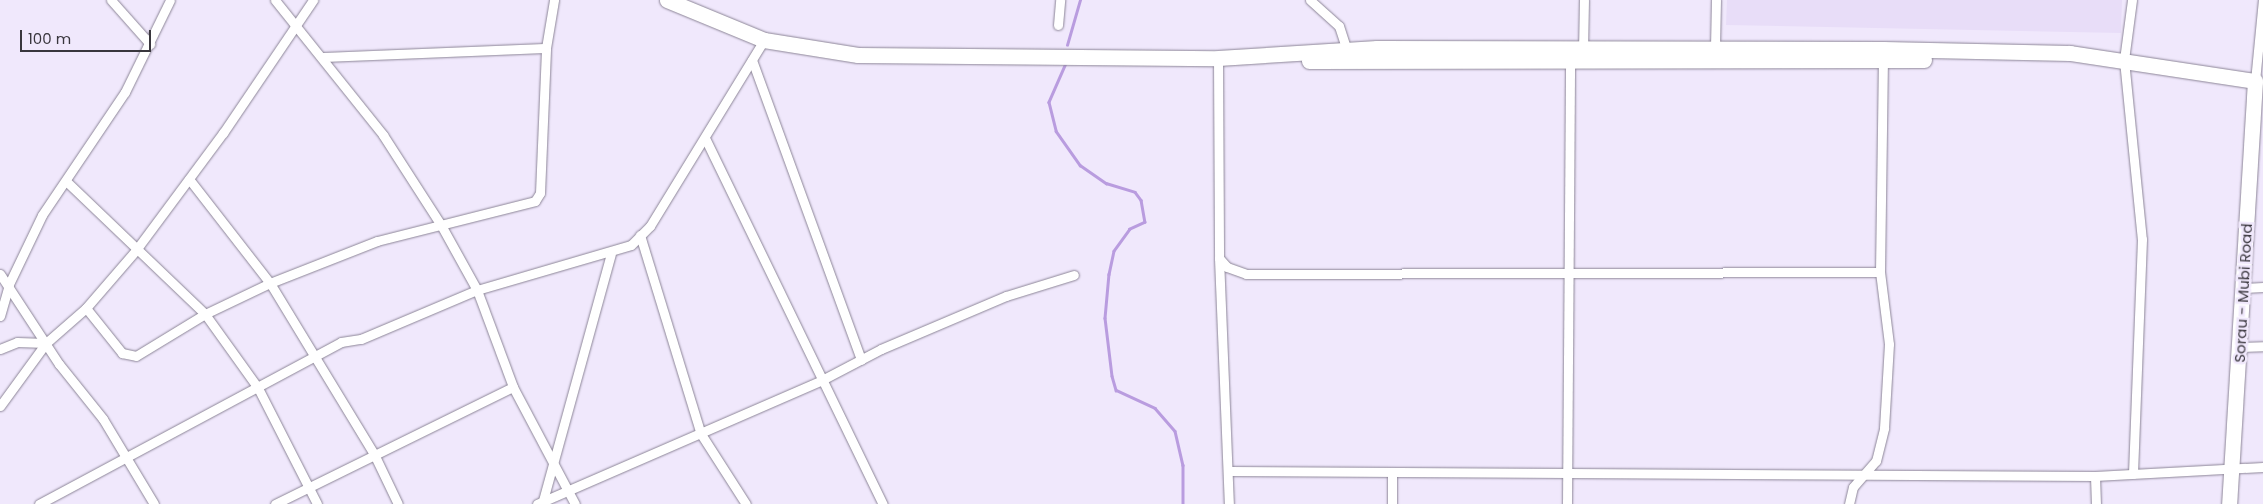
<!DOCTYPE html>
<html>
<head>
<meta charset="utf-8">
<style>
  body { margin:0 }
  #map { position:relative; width:2263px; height:504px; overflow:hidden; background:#f0e8fc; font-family:Poppins,sans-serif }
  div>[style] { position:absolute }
  .built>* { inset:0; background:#e8ddf8 }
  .stream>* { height:2.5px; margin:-1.25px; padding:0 1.25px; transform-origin:1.25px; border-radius:1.25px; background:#b99cdf }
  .roads { filter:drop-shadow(0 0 1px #8c8597) drop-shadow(0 0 1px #8c8597) }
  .street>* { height:9px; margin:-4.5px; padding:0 4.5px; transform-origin:4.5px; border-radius:4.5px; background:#fff }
  .primary>* { height:15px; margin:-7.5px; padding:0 7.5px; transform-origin:7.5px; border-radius:7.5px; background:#fff }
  span { translate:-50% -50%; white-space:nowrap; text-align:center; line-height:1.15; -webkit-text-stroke:5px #f0e8fc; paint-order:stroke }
  .street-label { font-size:15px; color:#39363d }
  .scale { position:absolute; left:20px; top:30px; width:131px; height:22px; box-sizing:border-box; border:2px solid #39363d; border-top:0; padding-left:6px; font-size:15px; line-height:18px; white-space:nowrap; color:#39363d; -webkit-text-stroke:4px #f0e8fc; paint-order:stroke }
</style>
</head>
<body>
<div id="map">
  <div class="built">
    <i style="clip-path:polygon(1727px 0,2122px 0,2121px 33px,1726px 25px)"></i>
  </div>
  <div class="stream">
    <i style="left:1067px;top:45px;width:47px;rotate:-73.9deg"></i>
    <i style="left:1067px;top:61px;width:45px;rotate:113.7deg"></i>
    <i style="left:1049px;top:102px;width:30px;rotate:76deg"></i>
    <i style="left:1056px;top:131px;width:42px;rotate:54.8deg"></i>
    <i style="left:1080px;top:165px;width:32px;rotate:35deg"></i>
    <i style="left:1106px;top:183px;width:30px;rotate:17deg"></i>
    <i style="left:1135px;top:192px;width:10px;rotate:53deg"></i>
    <i style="left:1141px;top:200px;width:22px;rotate:80deg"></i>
    <i style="left:1145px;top:222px;width:17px;rotate:155deg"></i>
    <i style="left:1130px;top:229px;width:27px;rotate:126deg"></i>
    <i style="left:1114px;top:251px;width:24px;rotate:102deg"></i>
    <i style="left:1109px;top:274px;width:44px;rotate:95.2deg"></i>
    <i style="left:1105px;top:318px;width:58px;rotate:83.1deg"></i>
    <i style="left:1112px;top:376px;width:15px;rotate:74deg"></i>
    <i style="left:1116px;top:390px;width:43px;rotate:24.8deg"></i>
    <i style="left:1155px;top:408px;width:30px;rotate:49deg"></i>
    <i style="left:1175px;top:431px;width:35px;rotate:77deg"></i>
    <i style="left:1183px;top:465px;width:39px;rotate:90deg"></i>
  </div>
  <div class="roads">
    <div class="street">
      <i style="left:111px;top:0;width:59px;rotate:48.4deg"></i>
      <i style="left:275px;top:0;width:173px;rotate:51.3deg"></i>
      <i style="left:383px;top:135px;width:107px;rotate:57.2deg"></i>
      <i style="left:441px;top:225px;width:74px;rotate:61deg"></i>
      <i style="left:477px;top:290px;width:103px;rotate:69.6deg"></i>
      <i style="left:513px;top:387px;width:132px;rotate:62.1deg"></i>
      <i style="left:1310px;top:0;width:39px;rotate:42deg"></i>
      <i style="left:1339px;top:26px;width:25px;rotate:72deg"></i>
      <i style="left:2132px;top:0;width:61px;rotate:97.6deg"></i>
      <i style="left:2124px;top:60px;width:180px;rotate:84.3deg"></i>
      <i style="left:2142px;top:239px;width:235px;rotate:92.2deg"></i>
      <i style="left:1058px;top:25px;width:25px;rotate:-85deg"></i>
      <i style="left:1715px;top:47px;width:47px;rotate:-88.8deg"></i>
      <i style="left:1583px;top:51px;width:51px;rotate:-88.9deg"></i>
      <i style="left:322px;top:57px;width:224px;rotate:-2.3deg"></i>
      <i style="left:1218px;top:58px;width:200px;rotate:89.7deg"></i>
      <i style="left:1219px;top:258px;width:12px;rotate:48deg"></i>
      <i style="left:1227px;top:267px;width:20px;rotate:20deg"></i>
      <i style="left:1246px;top:274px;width:634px;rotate:-0.18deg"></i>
      <i style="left:752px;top:60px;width:319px;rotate:70deg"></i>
      <i style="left:2255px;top:81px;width:81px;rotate:-84.4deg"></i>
      <i style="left:705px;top:138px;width:407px;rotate:64.1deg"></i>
      <i style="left:189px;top:179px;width:132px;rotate:52.1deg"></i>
      <i style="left:270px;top:283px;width:200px;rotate:58.7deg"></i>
      <i style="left:374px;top:454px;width:55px;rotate:64.4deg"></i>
      <i style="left:66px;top:181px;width:192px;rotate:43.7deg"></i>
      <i style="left:205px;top:314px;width:91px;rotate:54.4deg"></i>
      <i style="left:258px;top:388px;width:130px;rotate:63deg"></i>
      <i style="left:640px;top:235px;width:208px;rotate:73deg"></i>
      <i style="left:701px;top:434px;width:83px;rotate:57.3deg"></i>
      <i style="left:1219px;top:258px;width:246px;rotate:87.7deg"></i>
      <i style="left:0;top:274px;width:108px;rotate:56.8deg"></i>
      <i style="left:59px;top:364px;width:70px;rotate:51.3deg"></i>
      <i style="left:103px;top:419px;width:99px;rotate:59deg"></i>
      <i style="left:2244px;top:288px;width:19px;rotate:-3deg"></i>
      <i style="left:86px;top:308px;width:58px;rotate:51.3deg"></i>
      <i style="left:122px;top:353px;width:14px;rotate:12deg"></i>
      <i style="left:136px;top:356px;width:81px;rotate:-31.3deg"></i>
      <i style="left:205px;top:314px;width:72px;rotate:-25.5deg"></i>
      <i style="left:270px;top:283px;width:115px;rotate:-21.4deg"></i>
      <i style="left:377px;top:241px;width:163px;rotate:-14.2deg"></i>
      <i style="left:535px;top:201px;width:9px;rotate:-58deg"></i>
      <i style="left:540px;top:193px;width:145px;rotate:-87.6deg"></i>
      <i style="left:546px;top:48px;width:49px;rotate:-80.5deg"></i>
      <i style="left:0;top:316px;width:33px;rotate:-74deg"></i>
      <i style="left:9px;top:284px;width:76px;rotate:-64.4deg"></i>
      <i style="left:42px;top:215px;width:148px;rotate:-56deg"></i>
      <i style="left:125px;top:92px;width:102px;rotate:-63.9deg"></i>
      <i style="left:2240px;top:347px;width:23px;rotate:-2deg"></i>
      <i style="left:0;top:349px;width:18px;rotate:-22deg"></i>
      <i style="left:17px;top:342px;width:29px;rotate:2deg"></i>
      <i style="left:0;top:406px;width:78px;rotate:-53.9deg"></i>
      <i style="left:46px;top:343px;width:53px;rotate:-41.2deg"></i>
      <i style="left:86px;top:308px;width:77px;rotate:-49.2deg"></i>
      <i style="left:136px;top:250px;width:146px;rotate:-53.4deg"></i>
      <i style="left:223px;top:133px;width:161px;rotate:-55.9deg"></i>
      <i style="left:1230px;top:471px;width:865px;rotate:0.33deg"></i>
      <i style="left:2095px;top:476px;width:168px;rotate:-3.1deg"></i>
      <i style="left:2095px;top:476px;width:28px;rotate:88deg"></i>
      <i style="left:39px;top:504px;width:343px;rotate:-28.2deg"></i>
      <i style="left:341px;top:342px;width:20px;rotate:-9deg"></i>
      <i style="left:361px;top:339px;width:126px;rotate:-22.9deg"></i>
      <i style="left:477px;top:290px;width:160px;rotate:-16.3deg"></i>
      <i style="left:631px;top:245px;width:27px;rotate:-45deg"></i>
      <i style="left:650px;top:226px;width:218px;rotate:-58.5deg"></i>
      <i style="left:275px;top:504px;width:265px;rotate:-26.2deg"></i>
      <i style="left:537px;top:504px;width:309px;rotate:-23.5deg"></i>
      <i style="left:820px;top:381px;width:69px;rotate:-27.7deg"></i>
      <i style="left:881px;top:349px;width:136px;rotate:-23deg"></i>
      <i style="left:1006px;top:296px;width:71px;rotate:-17.2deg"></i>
      <i style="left:542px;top:504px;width:259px;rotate:-74.6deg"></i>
      <i style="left:1392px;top:504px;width:32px;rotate:-90deg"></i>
      <i style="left:1567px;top:504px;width:447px;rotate:-89.6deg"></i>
      <i style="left:1849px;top:504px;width:17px;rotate:-77deg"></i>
      <i style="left:1853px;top:487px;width:35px;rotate:-49deg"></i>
      <i style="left:1876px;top:461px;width:34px;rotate:-76deg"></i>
      <i style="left:1884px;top:428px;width:84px;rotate:-86.6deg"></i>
      <i style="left:1889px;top:344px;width:73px;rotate:-97.1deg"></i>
      <i style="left:1880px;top:272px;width:217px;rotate:-89.2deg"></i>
    </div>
    <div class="primary">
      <i style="left:667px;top:0;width:105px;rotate:22.4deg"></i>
      <i style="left:764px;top:40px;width:95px;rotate:9.1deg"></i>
      <i style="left:858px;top:55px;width:360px;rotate:0.5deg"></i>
      <i style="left:1218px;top:58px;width:159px;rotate:-3.6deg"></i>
      <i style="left:1377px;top:48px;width:506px;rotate:0.11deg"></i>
      <i style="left:1883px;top:49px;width:187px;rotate:1.2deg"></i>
      <i style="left:2070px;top:53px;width:187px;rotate:8.6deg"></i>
      <i style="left:2255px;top:81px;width:424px;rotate:93.5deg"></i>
      <i style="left:1309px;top:61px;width:615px;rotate:-0.09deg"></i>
    </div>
  </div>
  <div class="street-label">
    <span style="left:2243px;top:293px;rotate:-87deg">Sorau - Mubi Road</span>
  </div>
  <div class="scale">100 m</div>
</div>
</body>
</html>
